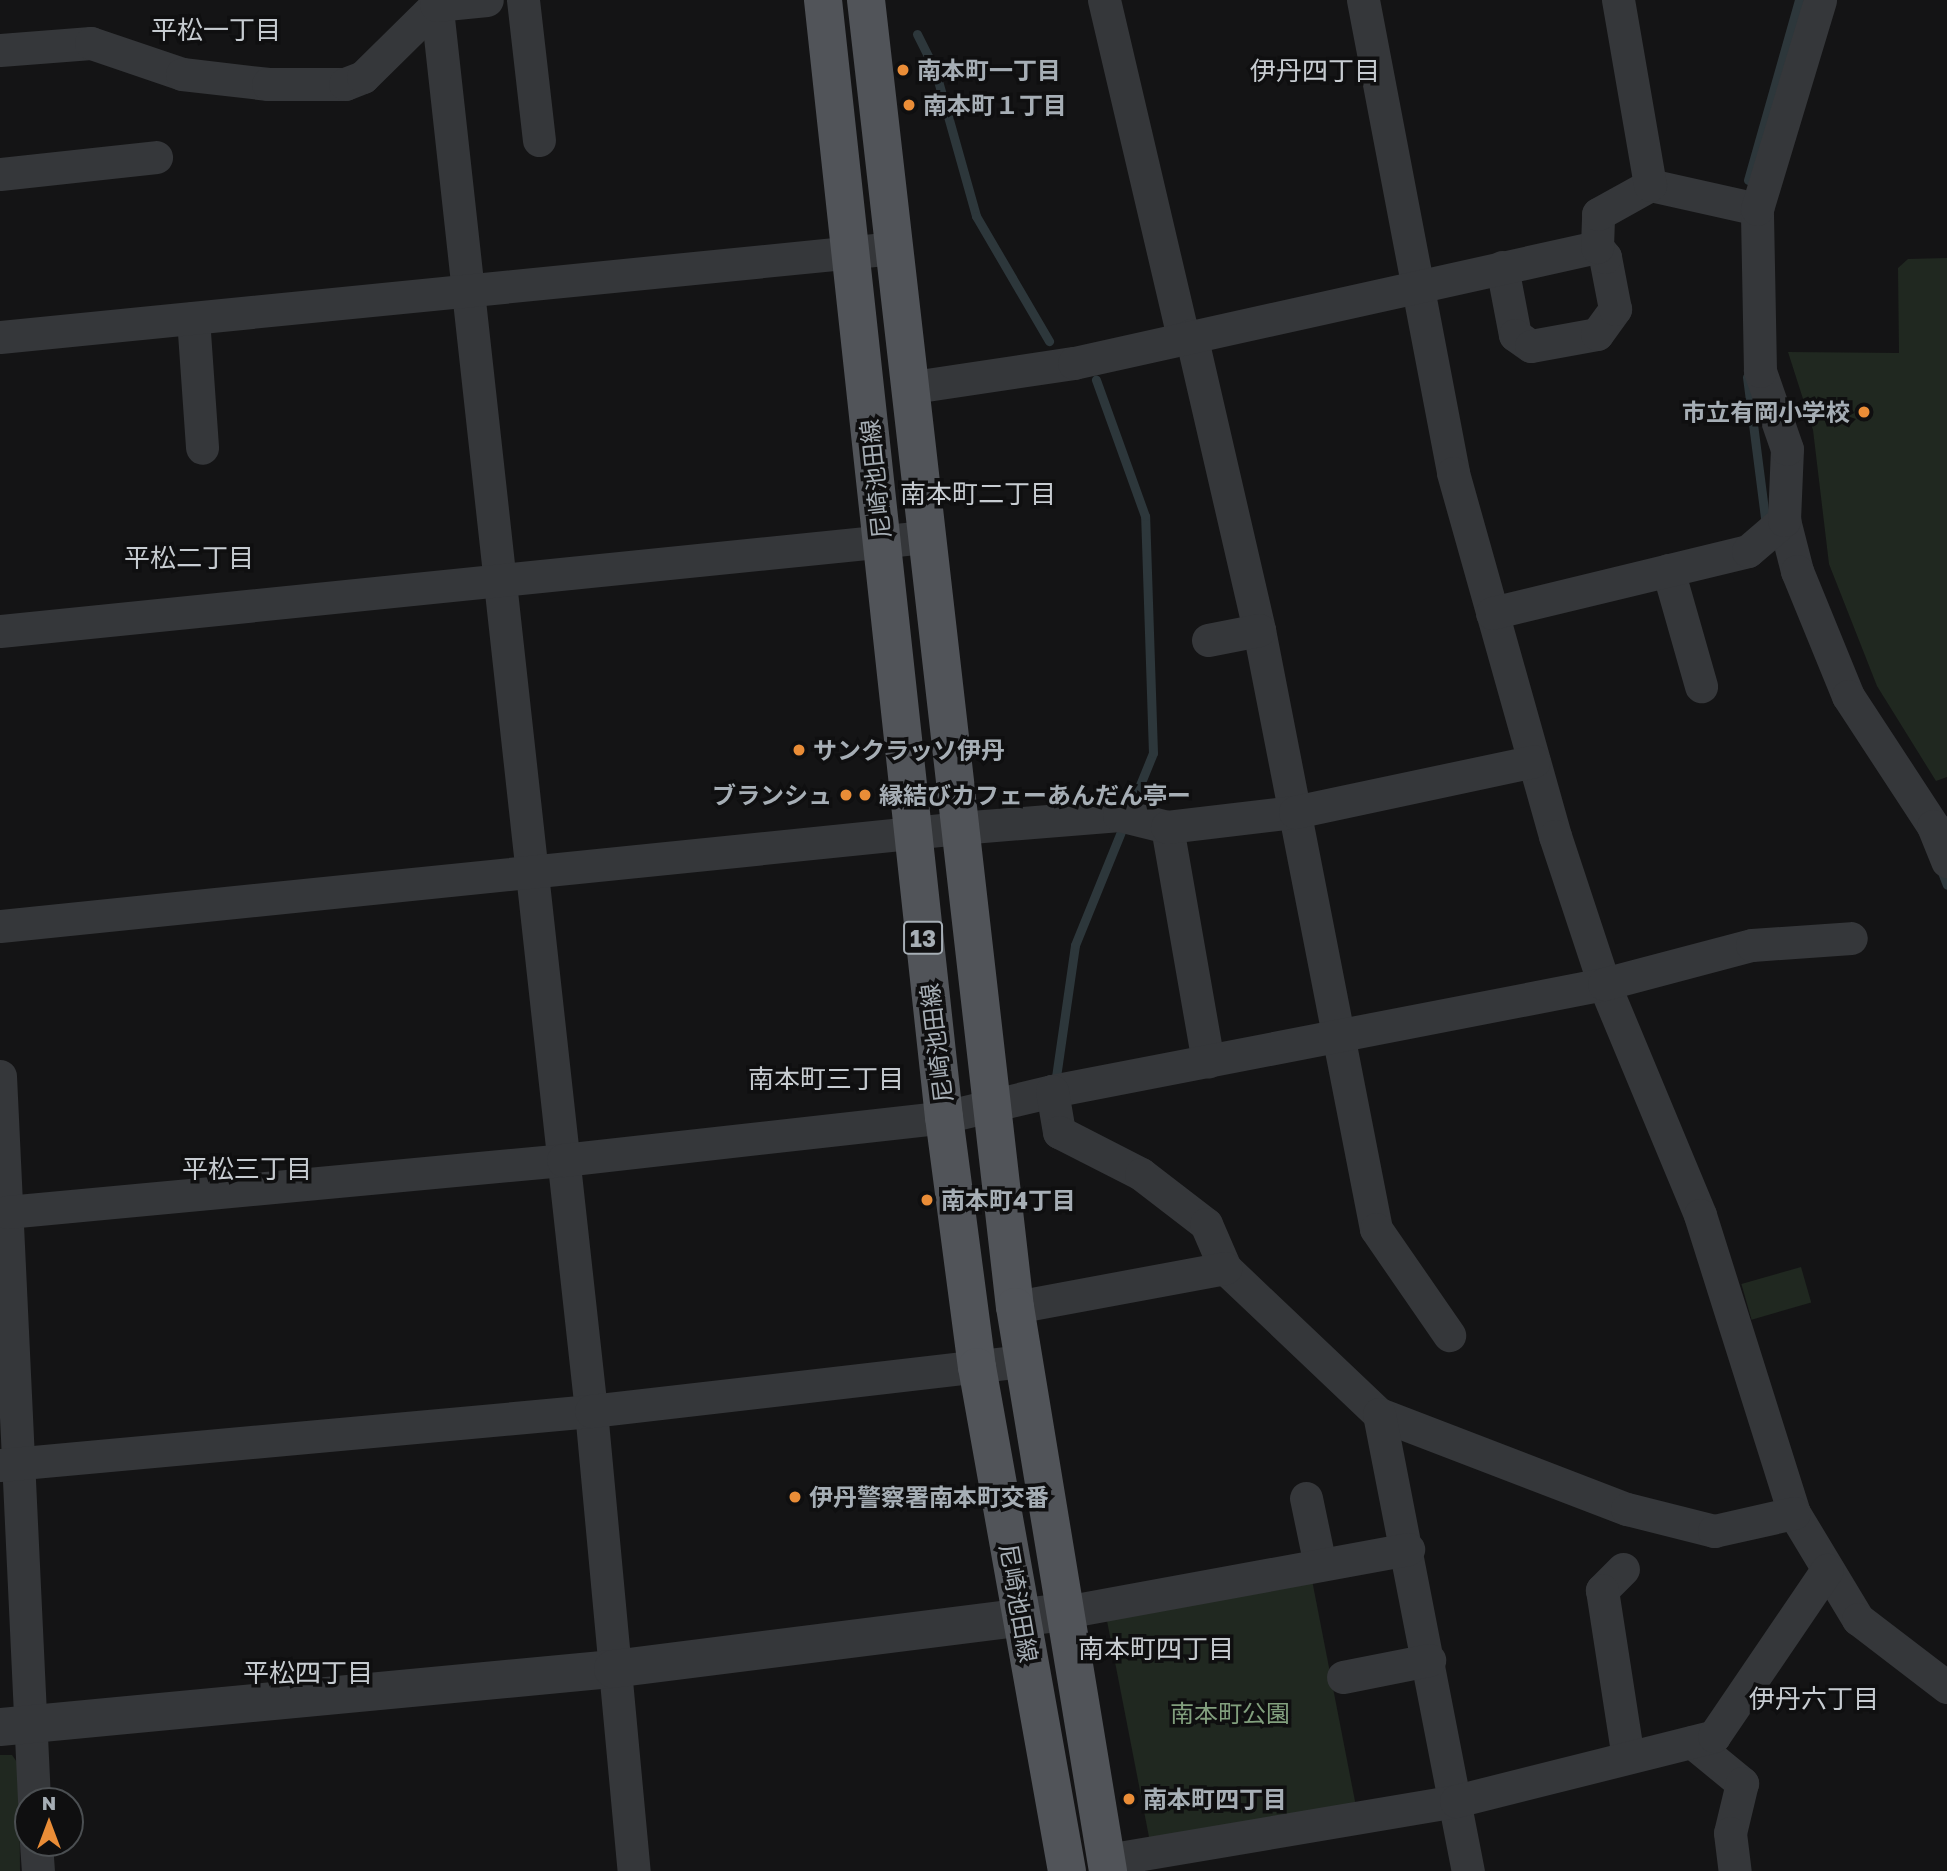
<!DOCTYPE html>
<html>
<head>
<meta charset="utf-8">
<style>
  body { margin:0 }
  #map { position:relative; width:1947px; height:1871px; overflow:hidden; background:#141415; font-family:"Golos Text","Noto Sans JP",sans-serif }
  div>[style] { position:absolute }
  .green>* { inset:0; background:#202820; transform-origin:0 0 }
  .stream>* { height:9px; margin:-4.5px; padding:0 4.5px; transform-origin:4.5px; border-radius:4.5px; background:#2d373b }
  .minor>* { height:33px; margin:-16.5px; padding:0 16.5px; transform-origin:16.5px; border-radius:16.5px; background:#35373a }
  .tertiary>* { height:38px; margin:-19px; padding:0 19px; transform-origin:19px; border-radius:19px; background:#35373a }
  .primary>* { height:38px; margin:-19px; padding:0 19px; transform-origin:19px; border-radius:19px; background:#515459 }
  .dots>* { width:19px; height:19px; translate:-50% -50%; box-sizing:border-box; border:4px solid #0f0f10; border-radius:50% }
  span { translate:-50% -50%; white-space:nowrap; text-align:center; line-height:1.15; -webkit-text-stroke:7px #0f0f10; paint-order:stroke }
  .shield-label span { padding:2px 5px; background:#0f0f10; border:2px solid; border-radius:5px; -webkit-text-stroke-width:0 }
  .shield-label { font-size:23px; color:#a6aeb5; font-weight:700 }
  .poi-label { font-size:24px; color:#a6aeb5; font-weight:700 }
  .left { translate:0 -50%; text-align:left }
  .right { translate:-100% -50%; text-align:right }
  .street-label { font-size:24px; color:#a6aeb5 }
  .park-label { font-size:24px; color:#82a07e }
  .neighbourhood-label { font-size:26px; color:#c7ccd1 }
  .north { position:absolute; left:14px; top:1787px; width:70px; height:70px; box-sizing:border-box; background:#0f0f10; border:2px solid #4b4f52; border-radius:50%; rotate:0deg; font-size:19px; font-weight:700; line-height:28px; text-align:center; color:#a6aeb5 }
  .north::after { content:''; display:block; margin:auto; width:24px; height:32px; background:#ea8d37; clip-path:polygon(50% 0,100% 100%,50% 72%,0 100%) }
</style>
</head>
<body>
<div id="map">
  <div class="green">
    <i style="clip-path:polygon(1947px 258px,1947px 777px,1936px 781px,1877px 686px,1829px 564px,1813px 430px,1788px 352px,1899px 353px,1898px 268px,1908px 259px)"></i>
    <i style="left:1801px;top:1267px;width:37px;height:62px;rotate:74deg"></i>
    <i style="left:1312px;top:1580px;width:231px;height:209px;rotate:79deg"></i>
    <i style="clip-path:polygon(0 1755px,12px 1755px,19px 1765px,20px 1871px,0 1871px)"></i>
  </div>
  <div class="stream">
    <i style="left:917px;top:34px;width:40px;rotate:63.4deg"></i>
    <i style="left:935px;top:70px;width:152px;rotate:74.3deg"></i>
    <i style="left:976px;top:216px;width:145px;rotate:59.7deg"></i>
    <i style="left:1748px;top:180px;width:187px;rotate:-74.2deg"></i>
    <i style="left:1747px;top:377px;width:150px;rotate:82.7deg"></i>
    <i style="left:1940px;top:867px;width:19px;rotate:69deg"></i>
    <i style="left:1056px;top:1077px;width:133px;rotate:-81.8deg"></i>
    <i style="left:1075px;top:945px;width:207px;rotate:-67.9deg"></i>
    <i style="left:1153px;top:753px;width:237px;rotate:-91.9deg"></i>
    <i style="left:1145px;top:516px;width:145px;rotate:-109.8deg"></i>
  </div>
  <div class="minor">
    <i style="left:436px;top:0;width:1419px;rotate:83.73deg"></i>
    <i style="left:591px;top:1411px;width:462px;rotate:84.7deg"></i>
    <i style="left:523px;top:0;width:141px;rotate:83.5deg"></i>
    <i style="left:1104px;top:0;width:345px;rotate:76.8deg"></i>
    <i style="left:1363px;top:0;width:481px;rotate:79.2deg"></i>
    <i style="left:1453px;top:473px;width:377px;rotate:74.3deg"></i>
    <i style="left:1555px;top:836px;width:156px;rotate:71.7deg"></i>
    <i style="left:1604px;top:984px;width:250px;rotate:67.4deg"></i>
    <i style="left:1700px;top:1215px;width:312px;rotate:72.5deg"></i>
    <i style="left:1794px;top:1513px;width:124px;rotate:58.9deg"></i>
    <i style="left:1858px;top:1619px;width:112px;rotate:37.4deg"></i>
    <i style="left:0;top:50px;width:91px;rotate:-4.4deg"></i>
    <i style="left:91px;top:43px;width:96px;rotate:18.8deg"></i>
    <i style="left:182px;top:74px;width:87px;rotate:6.6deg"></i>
    <i style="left:268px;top:84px;width:77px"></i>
    <i style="left:345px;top:84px;width:19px;rotate:-21deg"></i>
    <i style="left:363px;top:77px;width:103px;rotate:-44.6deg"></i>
    <i style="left:436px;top:5px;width:51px;rotate:-5.6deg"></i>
    <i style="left:0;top:174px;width:157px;rotate:-6.2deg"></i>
    <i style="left:1650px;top:185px;width:110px;rotate:12.6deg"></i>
    <i style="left:1502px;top:267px;width:69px;rotate:79.2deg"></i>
    <i style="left:1515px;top:335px;width:19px;rotate:35deg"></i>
    <i style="left:1531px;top:346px;width:67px;rotate:-10.3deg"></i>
    <i style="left:1597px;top:334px;width:31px;rotate:-54deg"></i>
    <i style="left:1615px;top:309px;width:53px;rotate:-100.9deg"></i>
    <i style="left:1605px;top:257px;width:13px;rotate:-129deg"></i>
    <i style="left:193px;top:318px;width:130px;rotate:86deg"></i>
    <i style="left:1191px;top:335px;width:303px;rotate:77deg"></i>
    <i style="left:1259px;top:630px;width:610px;rotate:78.95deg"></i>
    <i style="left:1376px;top:1229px;width:129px;rotate:55.4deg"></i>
    <i style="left:0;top:337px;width:899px;rotate:-5.68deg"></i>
    <i style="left:913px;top:387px;width:163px;rotate:-8.5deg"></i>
    <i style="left:1074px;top:363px;width:536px;rotate:-12.51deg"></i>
    <i style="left:1597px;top:247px;width:33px;rotate:-88deg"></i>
    <i style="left:1598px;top:214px;width:60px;rotate:-29.1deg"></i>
    <i style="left:1650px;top:185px;width:188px;rotate:-99.8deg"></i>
    <i style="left:1784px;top:520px;width:53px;rotate:75.7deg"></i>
    <i style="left:1797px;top:571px;width:135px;rotate:67.8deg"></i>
    <i style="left:1848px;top:696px;width:155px;rotate:56.8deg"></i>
    <i style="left:1933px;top:826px;width:38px;rotate:68deg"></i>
    <i style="left:1668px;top:570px;width:121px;rotate:74.1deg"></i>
    <i style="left:1492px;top:613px;width:263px;rotate:-13.6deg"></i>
    <i style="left:1748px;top:551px;width:48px;rotate:-40.7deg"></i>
    <i style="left:1784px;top:520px;width:71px;rotate:-87.6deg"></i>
    <i style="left:1787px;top:449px;width:83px;rotate:-109.1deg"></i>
    <i style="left:1760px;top:371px;width:162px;rotate:-91.1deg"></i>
    <i style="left:1757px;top:209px;width:218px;rotate:-73.2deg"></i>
    <i style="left:0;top:631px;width:930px;rotate:-5.8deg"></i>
    <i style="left:1208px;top:640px;width:52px;rotate:-11.1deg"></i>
    <i style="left:1167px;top:827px;width:238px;rotate:80.1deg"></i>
    <i style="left:0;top:926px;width:964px;rotate:-5.83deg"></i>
    <i style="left:959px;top:828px;width:161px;rotate:-4.6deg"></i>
    <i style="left:1119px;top:815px;width:49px;rotate:14deg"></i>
    <i style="left:1167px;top:827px;width:129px;rotate:-6.7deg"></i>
    <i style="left:1295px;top:812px;width:244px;rotate:-12deg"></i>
    <i style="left:0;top:1076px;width:726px;rotate:87.31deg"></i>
    <i style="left:1052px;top:1091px;width:562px;rotate:-10.97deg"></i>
    <i style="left:1604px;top:984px;width:153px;rotate:-14.8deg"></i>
    <i style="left:1752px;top:945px;width:99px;rotate:-4deg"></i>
    <i style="left:7px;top:1212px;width:558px;rotate:-5.34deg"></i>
    <i style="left:563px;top:1160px;width:383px;rotate:-6.4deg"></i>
    <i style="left:944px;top:1117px;width:111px;rotate:-13.5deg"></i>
    <i style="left:1052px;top:1091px;width:42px;rotate:80.3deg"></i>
    <i style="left:1059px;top:1132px;width:92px;rotate:27.1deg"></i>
    <i style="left:1141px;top:1174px;width:82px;rotate:37.6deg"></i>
    <i style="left:1206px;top:1224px;width:48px;rotate:66.6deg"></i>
    <i style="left:1225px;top:1268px;width:212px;rotate:43.5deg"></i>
    <i style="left:1379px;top:1414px;width:266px;rotate:21deg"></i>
    <i style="left:1627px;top:1509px;width:90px;rotate:14.2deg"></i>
    <i style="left:1714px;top:1531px;width:82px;rotate:-12.7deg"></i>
    <i style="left:1015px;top:1307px;width:214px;rotate:-10.5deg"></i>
    <i style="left:1379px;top:1414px;width:466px;rotate:79deg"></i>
    <i style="left:0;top:1465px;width:593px;rotate:-5.22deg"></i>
    <i style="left:591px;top:1411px;width:435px;rotate:-6.6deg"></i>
    <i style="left:1306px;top:1498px;width:68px;rotate:78.2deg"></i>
    <i style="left:1623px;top:1569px;width:30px;rotate:135deg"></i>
    <i style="left:1602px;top:1590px;width:169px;rotate:81.2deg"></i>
    <i style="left:1065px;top:1612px;width:349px;rotate:-10.4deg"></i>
    <i style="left:1343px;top:1677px;width:88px;rotate:-11.2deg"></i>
    <i style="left:1692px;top:1742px;width:65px;rotate:39.4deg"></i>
    <i style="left:1742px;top:1783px;width:51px;rotate:103.5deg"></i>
    <i style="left:1730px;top:1833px;width:38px;rotate:83deg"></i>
    <i style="left:36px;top:1843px;width:28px;rotate:86deg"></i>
    <i style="left:1107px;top:1860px;width:354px;rotate:-9.6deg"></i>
    <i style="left:1456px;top:1801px;width:266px;rotate:-14.1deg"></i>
    <i style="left:1714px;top:1736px;width:201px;rotate:-55.8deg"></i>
  </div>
  <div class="tertiary">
    <i style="left:0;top:1727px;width:616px;rotate:-5.41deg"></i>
    <i style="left:613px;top:1669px;width:456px;rotate:-7.2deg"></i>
  </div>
  <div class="primary">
    <i style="left:823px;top:0;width:1124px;rotate:83.82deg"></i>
    <i style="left:944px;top:1117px;width:252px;rotate:82.5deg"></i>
    <i style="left:977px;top:1367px;width:512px;rotate:79.88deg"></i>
    <i style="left:866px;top:0;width:1315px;rotate:83.5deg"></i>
    <i style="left:1015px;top:1307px;width:572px;rotate:80.64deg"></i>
  </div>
  <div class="dots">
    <i style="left:903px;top:70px;background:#ea8d37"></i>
    <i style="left:909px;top:105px;background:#ea8d37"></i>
    <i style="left:1864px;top:412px;background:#ea8d37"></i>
    <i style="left:799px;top:750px;background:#ea8d37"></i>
    <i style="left:846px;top:795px;background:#ea8d37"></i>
    <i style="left:865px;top:795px;background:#ea8d37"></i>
    <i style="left:927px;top:1200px;background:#ea8d37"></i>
    <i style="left:795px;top:1497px;background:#ea8d37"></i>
    <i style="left:1129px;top:1799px;background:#ea8d37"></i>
  </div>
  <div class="shield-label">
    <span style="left:923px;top:938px">13</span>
  </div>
  <div class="poi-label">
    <span class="left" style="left:917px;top:70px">南本町一丁目</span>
    <span class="left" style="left:923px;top:105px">南本町１丁目</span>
    <span class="right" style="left:1850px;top:412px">市立有岡小学校</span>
    <span class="left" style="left:813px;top:750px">サンクラッソ伊丹</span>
    <span class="right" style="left:832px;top:795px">ブランシュ</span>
    <span class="left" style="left:879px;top:795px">縁結びカフェーあんだん亭ー</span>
    <span class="left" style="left:941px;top:1200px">南本町4丁目</span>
    <span class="left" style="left:809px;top:1497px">伊丹警察署南本町交番</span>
    <span class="left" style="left:1143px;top:1799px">南本町四丁目</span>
  </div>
  <div class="street-label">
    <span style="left:875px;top:479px;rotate:-96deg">尼崎池田線</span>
    <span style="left:936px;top:1043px;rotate:-97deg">尼崎池田線</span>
    <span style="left:1019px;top:1603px;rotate:80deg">尼崎池田線</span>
  </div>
  <div class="park-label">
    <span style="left:1230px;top:1713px">南本町公園</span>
  </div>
  <div class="neighbourhood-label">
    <span style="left:216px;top:30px">平松一丁目</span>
    <span style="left:1315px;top:71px">伊丹四丁目</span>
    <span style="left:978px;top:494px">南本町二丁目</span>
    <span style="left:189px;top:558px">平松二丁目</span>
    <span style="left:826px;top:1079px">南本町三丁目</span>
    <span style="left:247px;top:1169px">平松三丁目</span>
    <span style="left:1156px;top:1649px">南本町四丁目</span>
    <span style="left:308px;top:1673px">平松四丁目</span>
    <span style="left:1814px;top:1699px">伊丹六丁目</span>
  </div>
  <div class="north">N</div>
</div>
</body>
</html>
